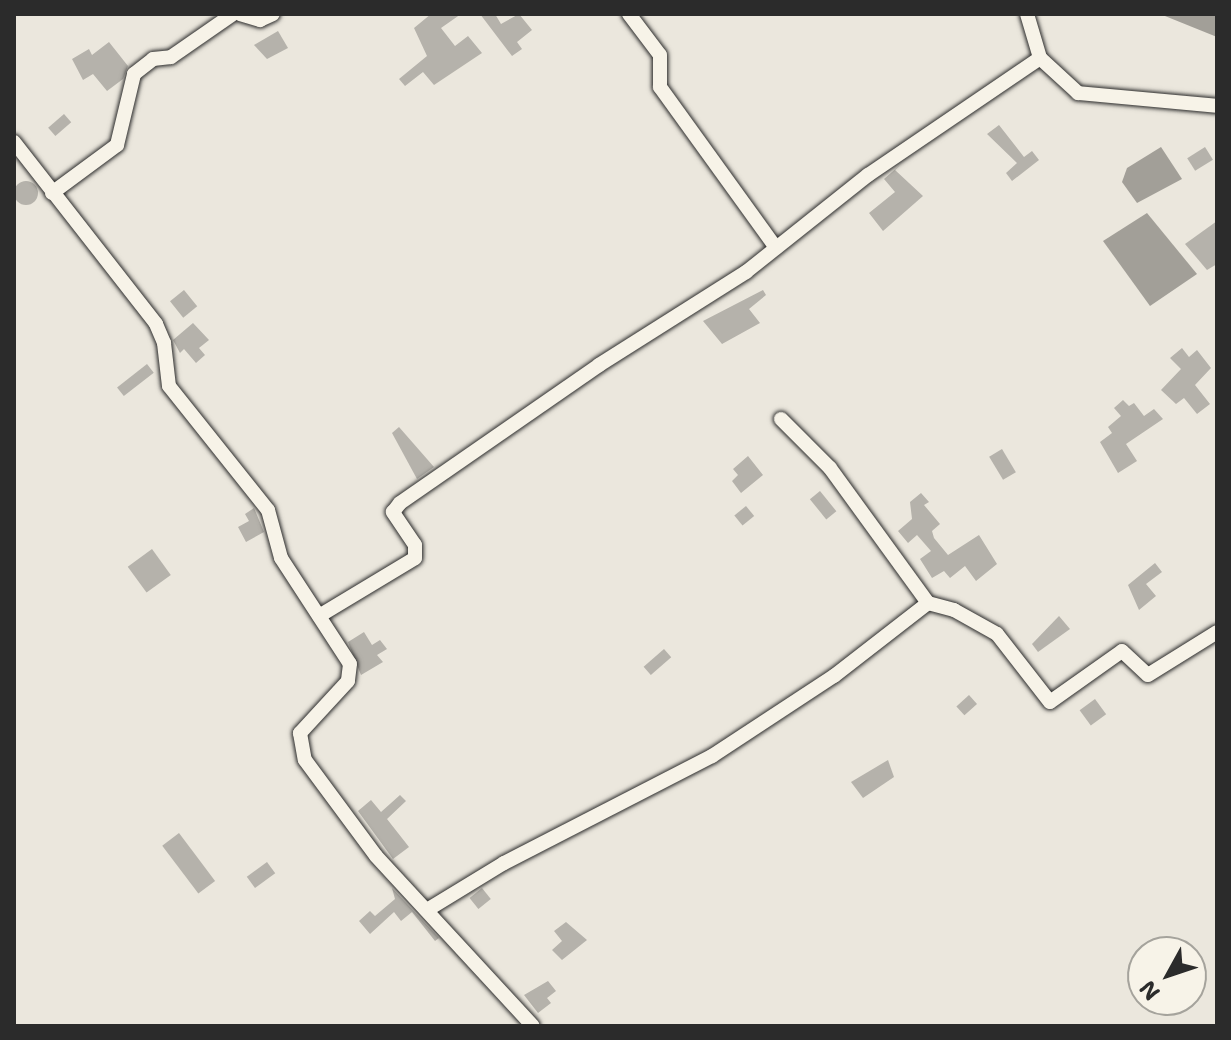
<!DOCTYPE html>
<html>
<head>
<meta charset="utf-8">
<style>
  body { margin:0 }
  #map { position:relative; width:1231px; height:1040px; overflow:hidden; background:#ebe7dd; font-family:"Shantell Sans",sans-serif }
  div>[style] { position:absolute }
  .water>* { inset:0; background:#a29f98 }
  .building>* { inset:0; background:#b5b2ab; transform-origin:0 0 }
  .round { border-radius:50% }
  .roads { filter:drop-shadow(0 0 2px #2b2b2b) drop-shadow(0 0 2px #2b2b2b) }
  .minor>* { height:14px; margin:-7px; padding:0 7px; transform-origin:7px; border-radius:7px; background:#f7f3e8 }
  span { translate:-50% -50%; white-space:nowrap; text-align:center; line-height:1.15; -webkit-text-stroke:8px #f7f3e8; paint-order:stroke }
  .frame { position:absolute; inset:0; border:16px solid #2b2b2b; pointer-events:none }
  .north { position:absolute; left:1127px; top:936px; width:80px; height:80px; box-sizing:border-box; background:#f7f3e8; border:2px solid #a5a39c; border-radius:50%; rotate:230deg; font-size:22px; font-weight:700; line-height:32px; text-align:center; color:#2b2b2b }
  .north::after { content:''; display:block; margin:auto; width:28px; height:36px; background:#2b2b2b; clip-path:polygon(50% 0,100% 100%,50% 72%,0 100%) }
</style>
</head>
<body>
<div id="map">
  <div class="water">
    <i style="clip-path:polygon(1160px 14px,1217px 14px,1217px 37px)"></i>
    <i style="clip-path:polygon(1161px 147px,1182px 179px,1137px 203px,1122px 182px,1127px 168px)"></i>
    <i style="clip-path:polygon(1147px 213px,1197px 274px,1150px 306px,1103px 241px)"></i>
  </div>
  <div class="building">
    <i style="clip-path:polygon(431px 14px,461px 14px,441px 28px,455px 46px,468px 36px,482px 53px,434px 85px,423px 72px,405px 86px,399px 79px,427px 56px,414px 28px)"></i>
    <i style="clip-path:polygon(480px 14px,495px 14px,501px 24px,519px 14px,532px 30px,517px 42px,522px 49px,512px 56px)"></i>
    <i style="clip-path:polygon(278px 31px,288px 48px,267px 59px,254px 45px)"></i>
    <i style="clip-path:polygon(109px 42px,128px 66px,123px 79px,107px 91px,93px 74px,83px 80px,72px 59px,89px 49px,92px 55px)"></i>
    <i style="left:64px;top:114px;width:11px;height:21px;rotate:49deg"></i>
    <i style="clip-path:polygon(999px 125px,1024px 157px,1032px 151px,1039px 160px,1012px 181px,1006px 173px,1017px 163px,987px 134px)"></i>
    <i style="left:1205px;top:147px;width:15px;height:21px;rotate:58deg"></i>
    <i style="clip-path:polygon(900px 165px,895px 170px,923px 196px,883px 231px,869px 213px,895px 192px,884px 179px)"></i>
    <i class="round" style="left:14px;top:181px;width:24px;height:24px"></i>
    <i style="clip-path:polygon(1217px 221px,1217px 264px,1207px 270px,1185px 244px)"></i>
    <i style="left:184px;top:290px;width:21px;height:18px;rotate:51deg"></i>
    <i style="clip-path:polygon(763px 290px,766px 295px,749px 309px,760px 323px,722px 344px,703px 321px)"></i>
    <i style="clip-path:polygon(193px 323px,209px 340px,199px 348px,205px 355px,196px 363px,184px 349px,180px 353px,173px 340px)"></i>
    <i style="clip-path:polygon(1182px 348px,1189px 357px,1197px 350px,1211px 368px,1195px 385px,1210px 404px,1197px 414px,1184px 398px,1176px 404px,1161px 390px,1181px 369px,1170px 358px)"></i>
    <i style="left:147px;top:364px;width:11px;height:38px;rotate:52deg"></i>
    <i style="clip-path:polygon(1123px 400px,1129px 406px,1134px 403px,1144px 416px,1154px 409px,1163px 419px,1126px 444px,1137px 461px,1118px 473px,1100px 442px,1112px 433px,1108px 427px,1121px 416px,1114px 408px)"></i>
    <i style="clip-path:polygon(399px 427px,434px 467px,417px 479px,392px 433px)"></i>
    <i style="left:1002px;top:449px;width:27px;height:15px;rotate:59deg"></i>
    <i style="clip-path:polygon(748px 456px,763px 475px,741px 493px,732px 481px,738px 475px,733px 469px)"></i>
    <i style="left:820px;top:491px;width:26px;height:13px;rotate:51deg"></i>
    <i style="clip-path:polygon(921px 493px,929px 502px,924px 505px,940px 524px,932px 531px,934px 538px,948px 555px,979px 535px,997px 564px,976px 581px,965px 566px,950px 578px,944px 571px,932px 578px,920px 559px,931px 551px,917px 535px,908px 543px,898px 531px,912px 519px,910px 502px)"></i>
    <i style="left:746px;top:506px;width:13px;height:15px;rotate:51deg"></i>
    <i style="clip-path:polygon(254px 508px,264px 532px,246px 542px,238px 527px,249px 521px,245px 514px)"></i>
    <i style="left:152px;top:549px;width:32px;height:30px;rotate:54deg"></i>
    <i style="clip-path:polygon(1155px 563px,1162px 572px,1146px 584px,1156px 596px,1139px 610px,1128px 585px)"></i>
    <i style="clip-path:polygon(1059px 616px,1070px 629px,1038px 652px,1032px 644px)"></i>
    <i style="clip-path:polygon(364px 632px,372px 645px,380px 640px,387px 649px,377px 655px,383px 662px,361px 675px,348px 642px)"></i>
    <i style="left:664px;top:649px;width:11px;height:27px;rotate:49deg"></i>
    <i style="left:969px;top:695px;width:12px;height:17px;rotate:48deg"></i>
    <i style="left:1095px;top:699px;width:19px;height:19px;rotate:54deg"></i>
    <i style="clip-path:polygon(888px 760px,894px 777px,863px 798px,851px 782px)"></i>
    <i style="clip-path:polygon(400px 795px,406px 801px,387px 819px,409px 847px,393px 859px,358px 811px,371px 800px,381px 812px)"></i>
    <i style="left:179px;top:833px;width:60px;height:21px;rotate:53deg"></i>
    <i style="left:267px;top:862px;width:14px;height:25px;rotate:54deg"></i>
    <i style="clip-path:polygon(392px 888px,439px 938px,435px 941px,412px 912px,401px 921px,394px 912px,370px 934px,359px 921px,370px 911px,375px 916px,395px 899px)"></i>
    <i style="left:482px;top:888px;width:14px;height:16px;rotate:51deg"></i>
    <i style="clip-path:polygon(566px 922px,587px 940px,562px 960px,552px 950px,562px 941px,554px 931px)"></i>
    <i style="clip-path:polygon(548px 981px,556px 991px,547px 998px,551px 1003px,538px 1013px,524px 995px)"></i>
  </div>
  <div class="roads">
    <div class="minor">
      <i style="left:240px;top:14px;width:21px;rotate:17deg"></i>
      <i style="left:260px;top:20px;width:14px;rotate:-25deg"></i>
      <i style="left:629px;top:14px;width:51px;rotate:52.9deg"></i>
      <i style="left:660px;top:55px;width:32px;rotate:90deg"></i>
      <i style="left:660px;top:87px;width:198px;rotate:54.2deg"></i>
      <i style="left:1027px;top:14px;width:46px;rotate:73.5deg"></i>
      <i style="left:1040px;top:58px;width:52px;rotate:42.6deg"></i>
      <i style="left:1078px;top:93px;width:140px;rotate:5.3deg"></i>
      <i style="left:14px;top:142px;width:231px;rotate:52deg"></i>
      <i style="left:156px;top:324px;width:21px;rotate:67deg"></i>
      <i style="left:164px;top:343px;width:43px;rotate:83.4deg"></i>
      <i style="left:169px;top:386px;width:159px;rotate:51.4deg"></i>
      <i style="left:268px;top:510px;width:50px;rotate:74.8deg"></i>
      <i style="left:281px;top:558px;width:126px;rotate:56.9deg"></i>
      <i style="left:350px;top:664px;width:17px;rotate:97deg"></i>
      <i style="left:348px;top:681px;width:71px;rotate:132.7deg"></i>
      <i style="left:300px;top:733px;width:27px;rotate:80deg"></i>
      <i style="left:305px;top:760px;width:119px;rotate:53.5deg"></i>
      <i style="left:376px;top:856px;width:231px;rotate:47.3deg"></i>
      <i style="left:52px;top:193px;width:81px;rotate:-36.4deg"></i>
      <i style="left:117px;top:145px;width:73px;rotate:-76.5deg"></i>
      <i style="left:134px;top:74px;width:24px;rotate:-38deg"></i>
      <i style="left:153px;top:59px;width:18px;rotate:-6deg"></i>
      <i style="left:171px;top:57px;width:75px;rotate:-34.7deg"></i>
      <i style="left:781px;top:419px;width:69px;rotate:45deg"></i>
      <i style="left:830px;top:468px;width:167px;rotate:54deg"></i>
      <i style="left:319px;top:616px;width:112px;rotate:-31.1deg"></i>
      <i style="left:415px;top:558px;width:13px;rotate:-90deg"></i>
      <i style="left:415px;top:545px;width:40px;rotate:-124deg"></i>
      <i style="left:393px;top:512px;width:11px;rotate:-52deg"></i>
      <i style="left:400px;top:503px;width:242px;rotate:-34.7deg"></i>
      <i style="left:599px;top:365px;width:174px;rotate:-32.3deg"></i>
      <i style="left:746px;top:272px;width:156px;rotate:-38.5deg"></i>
      <i style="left:868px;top:175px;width:208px;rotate:-34.2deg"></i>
      <i style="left:427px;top:910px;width:90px;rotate:-31.4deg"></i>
      <i style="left:504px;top:863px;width:234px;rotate:-27.2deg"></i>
      <i style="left:712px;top:756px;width:146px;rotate:-33.3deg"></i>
      <i style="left:834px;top:676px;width:119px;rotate:-37.8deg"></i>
      <i style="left:928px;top:603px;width:27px;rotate:15deg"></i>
      <i style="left:954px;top:610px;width:49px;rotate:29.2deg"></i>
      <i style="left:997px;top:634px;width:86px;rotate:52.1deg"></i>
      <i style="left:1050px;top:702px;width:88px;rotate:-35.3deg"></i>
      <i style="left:1122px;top:651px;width:35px;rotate:43deg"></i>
      <i style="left:1148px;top:675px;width:81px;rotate:-31.9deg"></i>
    </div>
  </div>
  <div class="frame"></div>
  <div class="north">N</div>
</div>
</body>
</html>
